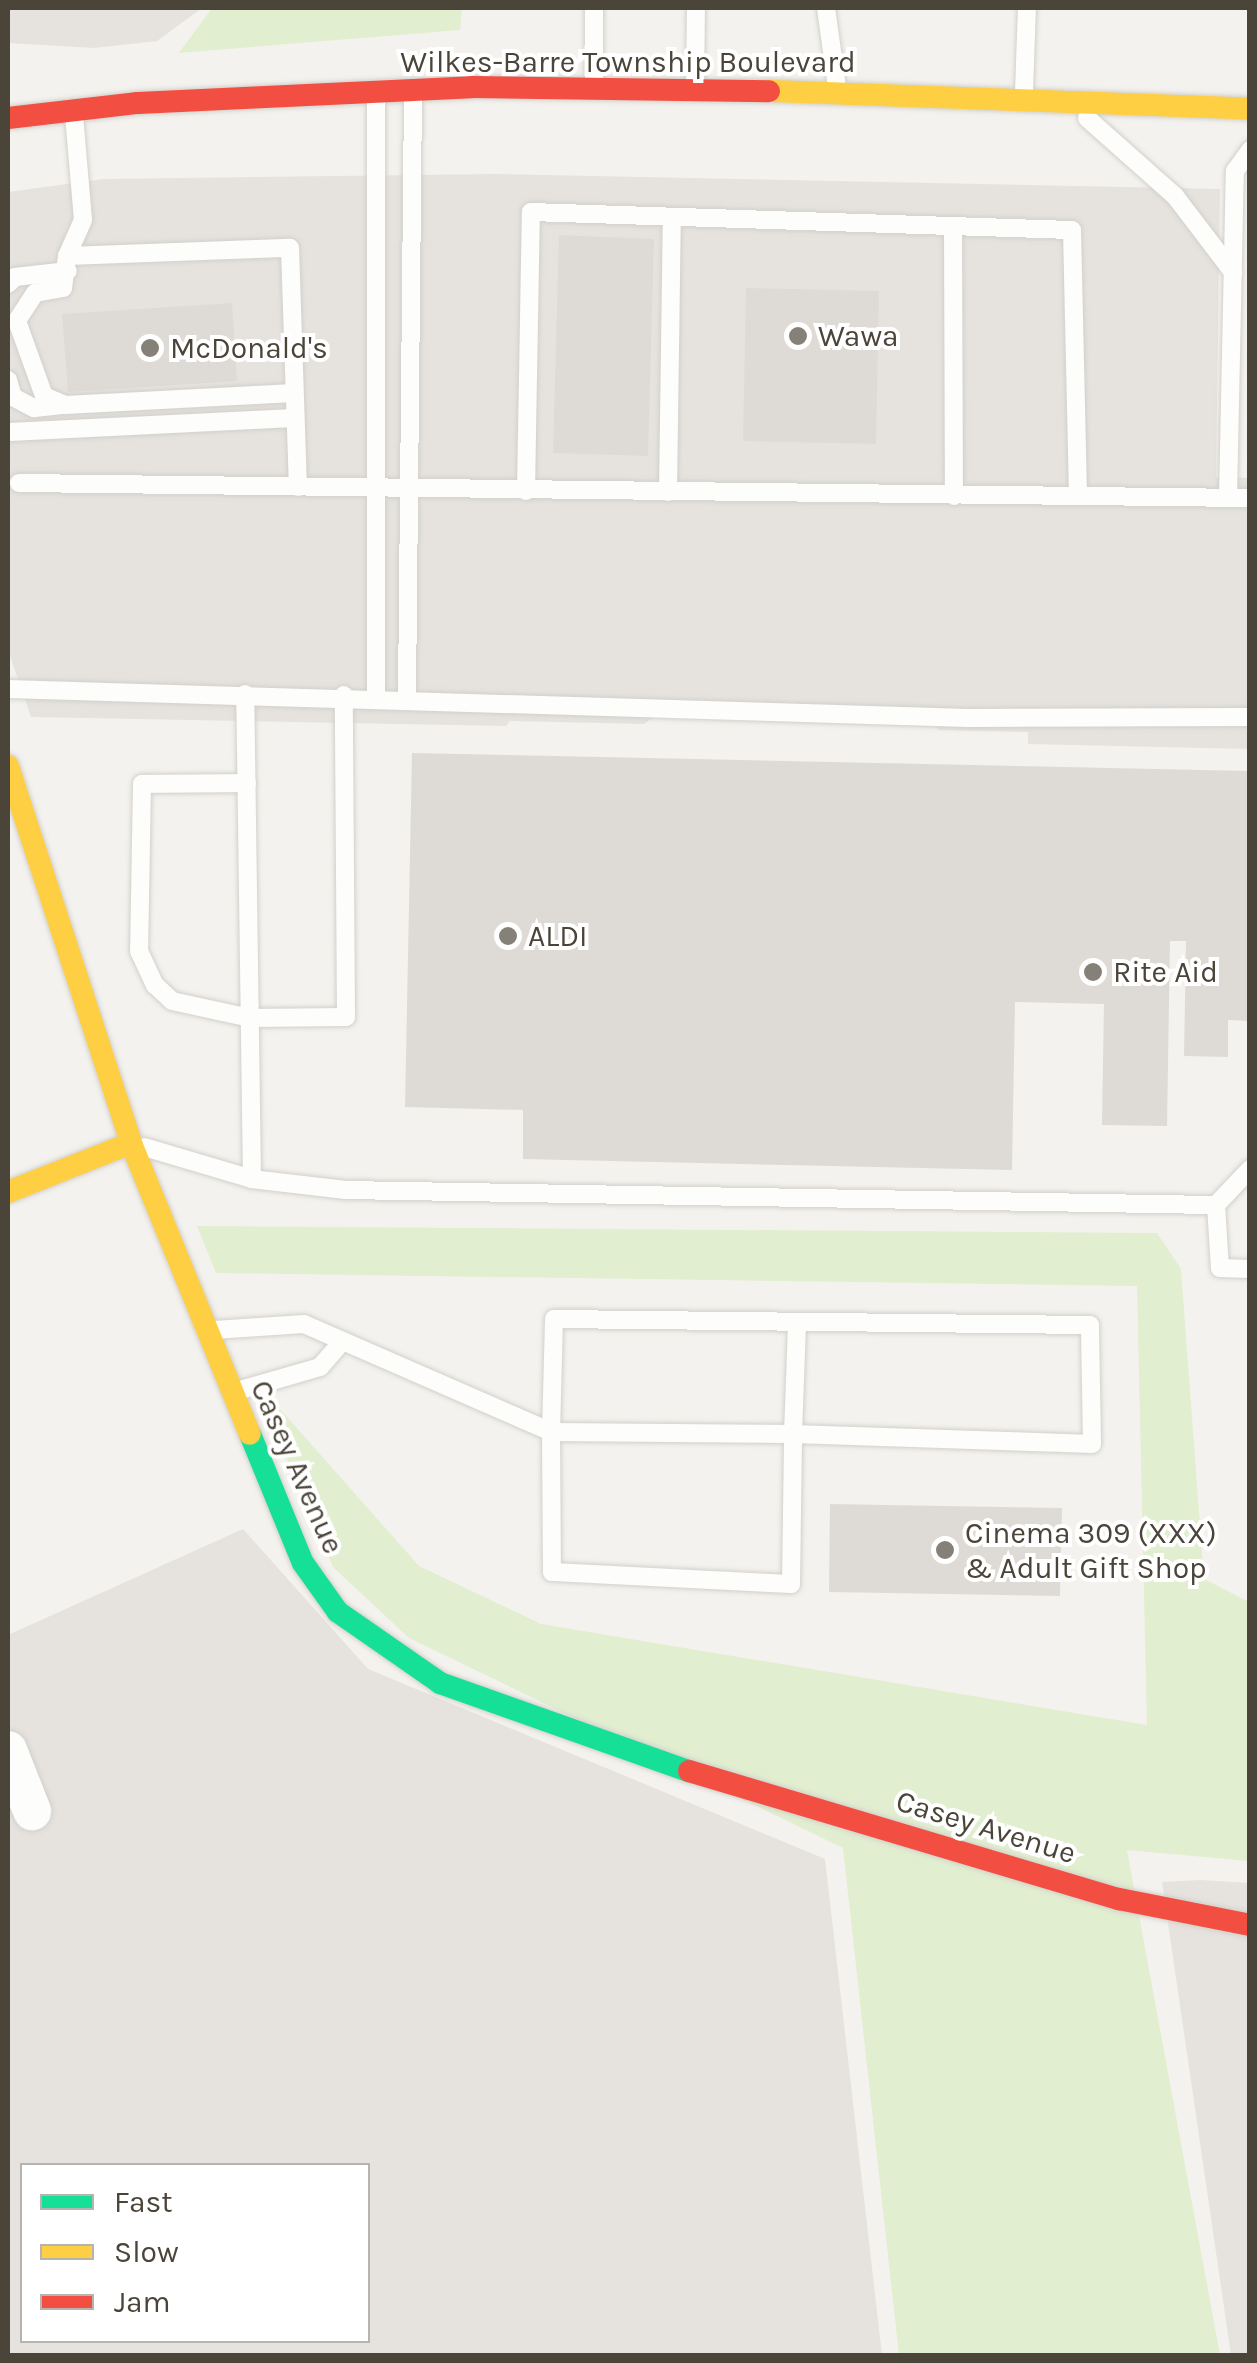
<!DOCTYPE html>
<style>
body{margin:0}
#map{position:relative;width:1257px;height:2363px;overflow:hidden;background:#f4f2ee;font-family:Karla,sans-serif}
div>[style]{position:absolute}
.industrial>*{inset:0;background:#e6e2de}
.green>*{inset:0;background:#e1eecf}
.parking>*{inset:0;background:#e6e3df}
.building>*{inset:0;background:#dedbd6}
.roads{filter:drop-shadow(0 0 2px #d2d0cb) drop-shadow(0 0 2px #d2d0cb)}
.lane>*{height:18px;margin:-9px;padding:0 9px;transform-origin:9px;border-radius:9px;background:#fdfdfc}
.street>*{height:38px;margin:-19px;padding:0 19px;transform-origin:19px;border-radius:19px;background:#fdfdfc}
.fast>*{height:22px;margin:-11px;padding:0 11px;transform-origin:11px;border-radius:11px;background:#16e098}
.slow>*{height:22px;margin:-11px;padding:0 11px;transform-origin:11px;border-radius:11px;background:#ffcf43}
.jam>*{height:22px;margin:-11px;padding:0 11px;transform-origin:11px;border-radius:11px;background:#f24e42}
.dots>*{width:28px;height:28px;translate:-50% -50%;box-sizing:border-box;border:5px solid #fff;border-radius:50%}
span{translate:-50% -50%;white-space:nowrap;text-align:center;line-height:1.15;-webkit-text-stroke:8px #fff;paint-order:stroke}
.street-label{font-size:30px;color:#4b4439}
.poi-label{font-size:30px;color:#4b4439}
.left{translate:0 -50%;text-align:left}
.frame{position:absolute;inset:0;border:10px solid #4b4439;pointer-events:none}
.legend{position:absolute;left:20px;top:2163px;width:350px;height:180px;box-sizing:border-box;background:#fff;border:2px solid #b7b4b0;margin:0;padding:12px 18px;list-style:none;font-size:30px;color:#4b4439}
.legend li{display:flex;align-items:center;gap:20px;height:50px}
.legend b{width:50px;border:2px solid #b7b4b0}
</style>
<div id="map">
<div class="industrial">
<div style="clip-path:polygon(evenodd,243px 1529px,368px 1669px,825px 1859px,882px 2355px,8px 2355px,8px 1635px,243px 1529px,22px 2166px,368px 2166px,368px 2340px,22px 2340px,22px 2166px)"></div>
<div style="clip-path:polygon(1200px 1880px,1249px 1883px,1249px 2355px,1231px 2355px,1162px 1882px)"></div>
</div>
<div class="green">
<div style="clip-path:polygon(212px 8px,462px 8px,460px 30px,179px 53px)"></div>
<div style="clip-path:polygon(197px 1226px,1157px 1233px,1181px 1269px,1204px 1579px,1249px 1602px,1249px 1861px,1127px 1850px,1220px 2355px,899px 2355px,843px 1848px,409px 1638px,333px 1567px,265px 1408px,280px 1409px,419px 1566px,541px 1624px,1147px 1725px,1137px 1286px,216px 1273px)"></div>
</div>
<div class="parking">
<div style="clip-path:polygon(8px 8px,202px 8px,157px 41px,94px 48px,8px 43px)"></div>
<div style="clip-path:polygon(496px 174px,1220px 189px,1216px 477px,1249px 478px,1249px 749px,1028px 744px,1028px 732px,939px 730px,920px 710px,668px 707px,644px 724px,510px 721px,506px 726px,31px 717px,8px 650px,8px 192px,104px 179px)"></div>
</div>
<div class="building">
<div style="clip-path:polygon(559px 235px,654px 239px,648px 456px,553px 453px)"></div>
<div style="clip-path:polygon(746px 288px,879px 291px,876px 444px,743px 441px)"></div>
<div style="clip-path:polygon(232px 303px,237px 381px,68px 392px,62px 314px)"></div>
<div style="clip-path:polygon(412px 753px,1250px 771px,1250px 1021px,1228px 1020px,1228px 1057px,1184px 1056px,1186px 941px,1170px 941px,1167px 1126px,1102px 1125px,1104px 1004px,1015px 1002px,1012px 1170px,523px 1159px,523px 1110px,405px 1107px)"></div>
<div style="clip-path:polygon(830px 1504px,1062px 1508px,1060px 1596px,829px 1592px)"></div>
</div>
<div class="roads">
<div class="lane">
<div style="left:826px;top:8px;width:80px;rotate:82.1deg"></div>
<div style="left:594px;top:82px;width:74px;rotate:-90deg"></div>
<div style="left:695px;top:87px;width:79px;rotate:-89.3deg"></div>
<div style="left:1024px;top:92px;width:84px;rotate:-88deg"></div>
<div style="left:376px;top:97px;width:599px;rotate:90deg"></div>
<div style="left:74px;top:115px;width:105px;rotate:85.1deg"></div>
<div style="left:83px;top:220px;width:39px;rotate:114deg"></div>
<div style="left:67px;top:256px;width:32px;rotate:97deg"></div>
<div style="left:63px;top:288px;width:28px;rotate:170deg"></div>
<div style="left:35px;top:293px;width:33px;rotate:123deg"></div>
<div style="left:17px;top:321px;width:80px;rotate:70.2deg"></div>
<div style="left:44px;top:396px;width:23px;rotate:23deg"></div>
<div style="left:65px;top:405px;width:229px;rotate:-3deg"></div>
<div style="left:1087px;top:118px;width:118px;rotate:41.6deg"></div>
<div style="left:1175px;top:196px;width:96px;rotate:52.7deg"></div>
<div style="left:953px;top:226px;width:270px;rotate:89.8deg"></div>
<div style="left:67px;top:256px;width:223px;rotate:-2.1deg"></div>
<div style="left:290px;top:248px;width:239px;rotate:88.1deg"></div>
<div style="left:8px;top:284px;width:10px;rotate:-45deg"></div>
<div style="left:15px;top:277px;width:53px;rotate:-6.5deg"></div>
<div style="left:8px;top:380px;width:18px;rotate:74deg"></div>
<div style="left:13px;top:397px;width:24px;rotate:28deg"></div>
<div style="left:34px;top:408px;width:28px;rotate:-6deg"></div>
<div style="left:8px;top:432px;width:287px;rotate:-2.8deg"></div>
<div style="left:19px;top:483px;width:1231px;rotate:0.7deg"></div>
<div style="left:526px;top:491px;width:279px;rotate:-89deg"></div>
<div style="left:531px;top:212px;width:541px;rotate:1.91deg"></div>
<div style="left:1072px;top:230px;width:265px;rotate:88.7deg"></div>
<div style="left:668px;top:492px;width:275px;rotate:-89.2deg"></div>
<div style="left:1228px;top:497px;width:326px;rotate:-88.8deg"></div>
<div style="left:1235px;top:171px;width:26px;rotate:-54deg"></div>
<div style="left:8px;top:689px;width:961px;rotate:1.73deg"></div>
<div style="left:969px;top:718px;width:281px;rotate:-0.2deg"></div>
<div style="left:407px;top:696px;width:601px;rotate:-89.43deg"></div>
<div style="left:247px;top:783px;width:105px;rotate:179.5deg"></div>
<div style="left:142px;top:784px;width:167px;rotate:91deg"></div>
<div style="left:139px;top:951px;width:38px;rotate:65deg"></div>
<div style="left:155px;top:985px;width:23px;rotate:43deg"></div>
<div style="left:172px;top:1001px;width:80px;rotate:12.3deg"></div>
<div style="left:250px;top:1018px;width:96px;rotate:-0.6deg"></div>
<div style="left:346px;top:1017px;width:322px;rotate:-90.4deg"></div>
<div style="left:144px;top:1147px;width:113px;rotate:16.5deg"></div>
<div style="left:252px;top:1179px;width:485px;rotate:-90.8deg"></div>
<div style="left:252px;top:1179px;width:94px;rotate:6.7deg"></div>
<div style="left:345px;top:1190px;width:871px;rotate:0.99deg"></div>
<div style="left:1216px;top:1205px;width:63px;rotate:86.4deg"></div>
<div style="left:1220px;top:1268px;width:30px;rotate:2deg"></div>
<div style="left:1216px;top:1205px;width:50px;rotate:-46.6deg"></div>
<div style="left:214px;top:1330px;width:90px;rotate:-3.8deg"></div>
<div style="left:304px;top:1324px;width:270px;rotate:23.6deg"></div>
<div style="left:551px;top:1432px;width:242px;rotate:0.5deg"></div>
<div style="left:793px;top:1434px;width:299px;rotate:1.9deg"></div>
<div style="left:1092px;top:1444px;width:119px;rotate:-91deg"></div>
<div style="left:1090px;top:1325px;width:536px;rotate:-179.36deg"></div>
<div style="left:554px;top:1319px;width:113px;rotate:91.5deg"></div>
<div style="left:551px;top:1432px;width:140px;rotate:89.6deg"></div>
<div style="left:552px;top:1572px;width:239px;rotate:2.9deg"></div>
<div style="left:791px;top:1584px;width:150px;rotate:-89.2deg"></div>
<div style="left:793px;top:1434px;width:110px;rotate:-87.9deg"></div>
<div style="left:237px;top:1391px;width:86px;rotate:-16.1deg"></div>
<div style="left:320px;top:1367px;width:33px;rotate:-49deg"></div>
</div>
<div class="street">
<div style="left:8px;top:1750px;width:66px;rotate:68.5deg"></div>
</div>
<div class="fast">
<div style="left:250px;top:1434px;width:139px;rotate:67.7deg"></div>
<div style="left:303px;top:1563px;width:60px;rotate:54.5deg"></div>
<div style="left:338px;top:1612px;width:124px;rotate:34.8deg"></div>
<div style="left:440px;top:1683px;width:264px;rotate:19.5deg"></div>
</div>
<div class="slow">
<div style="left:769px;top:91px;width:481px;rotate:2.1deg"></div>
<div style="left:8px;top:766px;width:397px;rotate:71.9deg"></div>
<div style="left:131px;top:1143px;width:314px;rotate:67.8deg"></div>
<div style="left:8px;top:1192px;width:132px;rotate:-21.7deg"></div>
</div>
<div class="jam">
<div style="left:8px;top:118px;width:131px;rotate:-6.6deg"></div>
<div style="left:138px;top:103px;width:334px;rotate:-2.7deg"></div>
<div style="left:472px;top:87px;width:297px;rotate:0.8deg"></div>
<div style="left:689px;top:1771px;width:449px;rotate:16.6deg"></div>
<div style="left:1119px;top:1899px;width:134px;rotate:11.2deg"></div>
</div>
</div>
<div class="dots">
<div style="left:798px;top:336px;background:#868178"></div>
<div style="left:150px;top:348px;background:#868178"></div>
<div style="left:508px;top:936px;background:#868178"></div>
<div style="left:1093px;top:972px;background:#868178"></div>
<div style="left:945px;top:1550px;background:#868178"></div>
</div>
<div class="street-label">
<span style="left:628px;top:62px">Wilkes-Barre Township Boulevard</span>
<span style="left:297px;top:1467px;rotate:66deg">Casey Avenue</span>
<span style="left:986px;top:1827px;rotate:17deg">Casey Avenue</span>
</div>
<div class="poi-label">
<span class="left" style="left:818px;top:336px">Wawa</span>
<span class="left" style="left:170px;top:348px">McDonald's</span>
<span class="left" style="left:528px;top:936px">ALDI</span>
<span class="left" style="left:1113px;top:972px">Rite Aid</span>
<span class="left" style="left:965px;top:1550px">Cinema 309 (XXX)<br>&amp; Adult Gift Shop</span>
</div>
<div class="frame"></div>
<ul class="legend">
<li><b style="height:12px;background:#16e098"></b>Fast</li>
<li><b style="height:12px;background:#ffcf43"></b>Slow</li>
<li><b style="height:12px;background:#f24e42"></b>Jam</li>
</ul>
</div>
